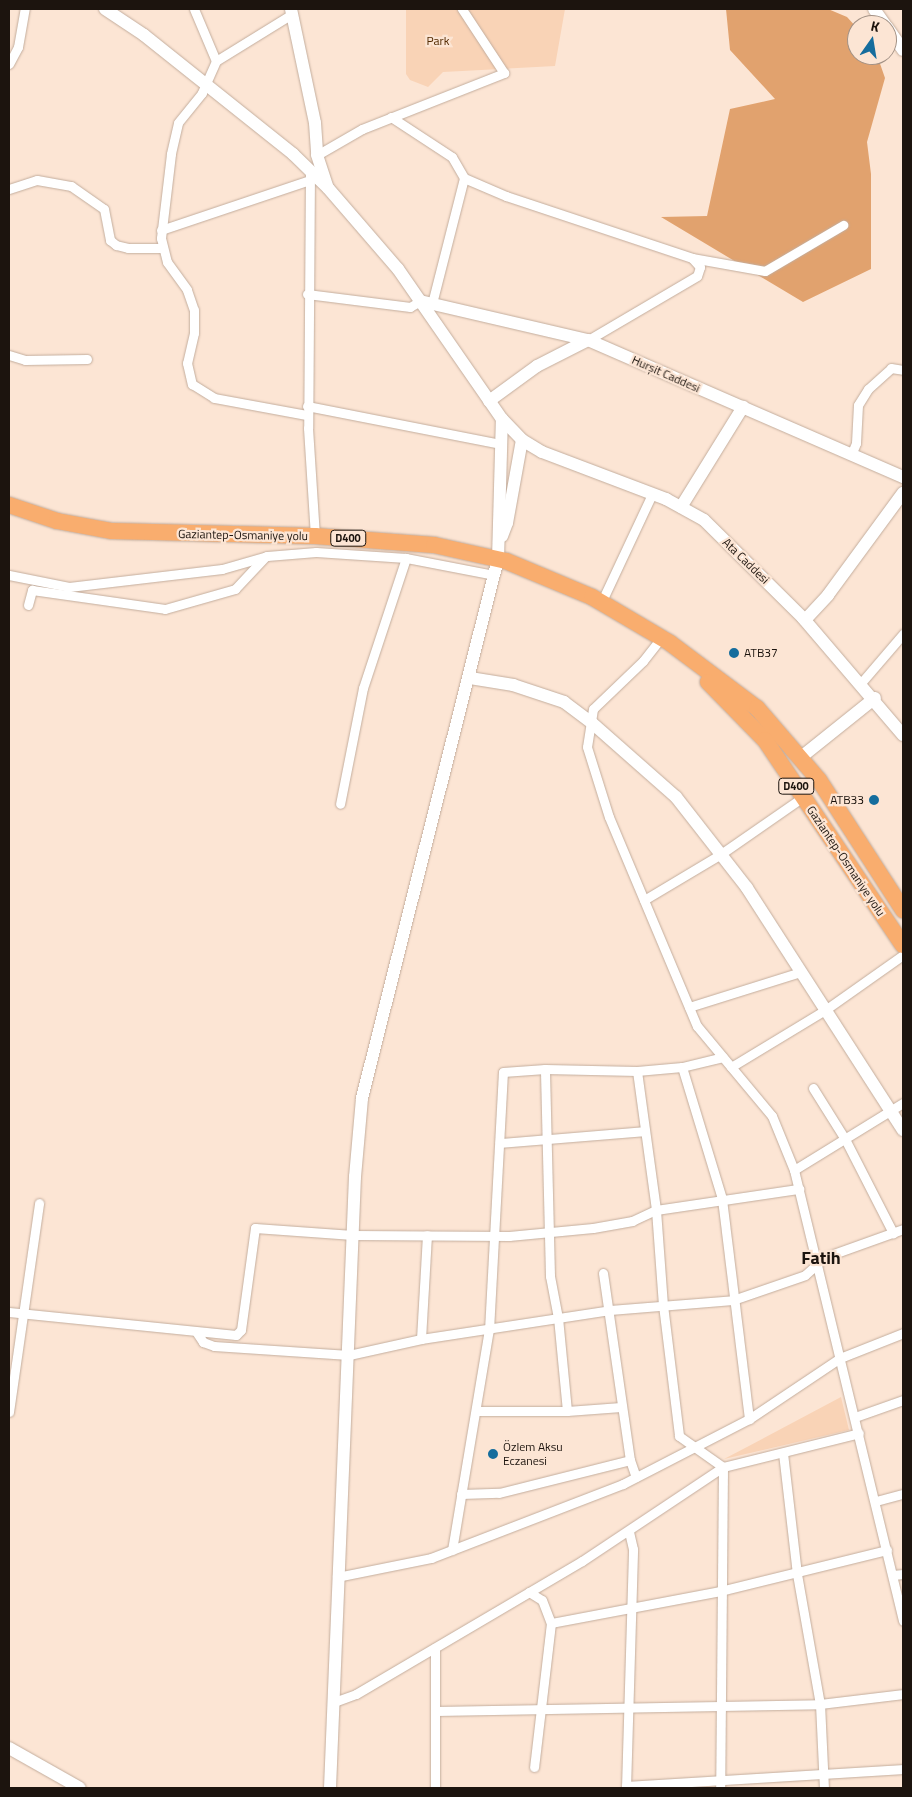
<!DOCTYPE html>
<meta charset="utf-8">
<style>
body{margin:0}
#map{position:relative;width:912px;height:1797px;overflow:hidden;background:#fce5d4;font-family:"Titillium Web",sans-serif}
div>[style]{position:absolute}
.green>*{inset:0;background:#f9d3b6}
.forest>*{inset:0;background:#e1a26e}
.roads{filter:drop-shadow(0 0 1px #c3ad9d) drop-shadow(0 0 1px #c3ad9d)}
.street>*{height:9px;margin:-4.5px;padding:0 4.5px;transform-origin:4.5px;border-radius:4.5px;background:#fff}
.secondary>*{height:12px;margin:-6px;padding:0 6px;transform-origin:6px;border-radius:6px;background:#fff}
.highway>*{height:16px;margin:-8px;padding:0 8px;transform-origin:8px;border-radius:8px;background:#f9ad6e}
.dots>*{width:14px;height:14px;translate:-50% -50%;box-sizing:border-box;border:2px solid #fce5d4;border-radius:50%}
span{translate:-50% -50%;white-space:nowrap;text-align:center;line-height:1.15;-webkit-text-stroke:4.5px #fce5d4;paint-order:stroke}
.shield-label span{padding:1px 4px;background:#fce5d4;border:1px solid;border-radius:4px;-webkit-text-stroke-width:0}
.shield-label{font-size:11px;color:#1c140e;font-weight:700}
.park-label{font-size:12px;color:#532a00}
.street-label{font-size:12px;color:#1c140e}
.poi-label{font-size:12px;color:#1c140e}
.left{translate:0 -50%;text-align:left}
.right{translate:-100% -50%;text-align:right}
.district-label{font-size:18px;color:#1c140e;font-weight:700}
.frame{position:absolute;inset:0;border:10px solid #1c140e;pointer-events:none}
.north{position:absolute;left:847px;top:15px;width:50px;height:50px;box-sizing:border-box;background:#fce5d4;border:1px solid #a29185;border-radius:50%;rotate:13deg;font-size:14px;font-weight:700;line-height:20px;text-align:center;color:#1c140e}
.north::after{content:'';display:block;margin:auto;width:18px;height:22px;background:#156d9d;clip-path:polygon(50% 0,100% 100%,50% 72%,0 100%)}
</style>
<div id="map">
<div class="green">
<div style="clip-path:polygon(406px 9px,565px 9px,555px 66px,443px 72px,428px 87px,410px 80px,406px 74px)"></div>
<div style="clip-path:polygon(841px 1397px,849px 1430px,724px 1459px,747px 1447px)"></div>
</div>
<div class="forest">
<div style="clip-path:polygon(726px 9px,828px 9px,847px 17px,857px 28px,857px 55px,877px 55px,885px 78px,867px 142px,871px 174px,871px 269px,803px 302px,661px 217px,707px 216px,730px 109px,775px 99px,730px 50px)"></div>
</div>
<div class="roads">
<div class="street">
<div style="left:194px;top:9px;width:56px;rotate:67.1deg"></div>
<div style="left:292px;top:14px;width:89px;rotate:148.3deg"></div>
<div style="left:216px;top:61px;width:35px;rotate:114deg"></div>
<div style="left:202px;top:93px;width:38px;rotate:129deg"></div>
<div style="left:178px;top:123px;width:32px;rotate:103deg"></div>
<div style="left:171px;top:154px;width:85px;rotate:96.8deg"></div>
<div style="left:161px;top:238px;width:25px;rotate:76deg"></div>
<div style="left:167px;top:262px;width:34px;rotate:54deg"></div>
<div style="left:187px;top:290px;width:21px;rotate:71deg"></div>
<div style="left:194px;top:310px;width:23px;rotate:90deg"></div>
<div style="left:194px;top:333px;width:31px;rotate:103deg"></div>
<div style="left:187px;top:363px;width:22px;rotate:77deg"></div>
<div style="left:192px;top:384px;width:26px;rotate:32deg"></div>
<div style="left:214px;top:398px;width:95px;rotate:10.4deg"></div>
<div style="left:9px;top:64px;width:19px;rotate:-62deg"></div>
<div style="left:18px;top:47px;width:39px;rotate:-80deg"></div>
<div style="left:391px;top:117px;width:73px;rotate:33.3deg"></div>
<div style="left:452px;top:157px;width:24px;rotate:60deg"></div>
<div style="left:464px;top:178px;width:130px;rotate:104.3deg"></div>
<div style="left:317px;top:155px;width:52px;rotate:-30deg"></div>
<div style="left:362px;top:129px;width:153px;rotate:-21.5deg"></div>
<div style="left:504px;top:73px;width:77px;rotate:-123.3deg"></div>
<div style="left:310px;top:171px;width:257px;rotate:90.4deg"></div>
<div style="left:308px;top:428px;width:108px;rotate:86.3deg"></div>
<div style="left:464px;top:178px;width:46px;rotate:23.2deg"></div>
<div style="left:506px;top:196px;width:196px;rotate:18.4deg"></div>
<div style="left:692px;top:258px;width:12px;rotate:48deg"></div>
<div style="left:700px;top:267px;width:9px;rotate:108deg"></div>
<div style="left:697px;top:276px;width:126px;rotate:149.6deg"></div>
<div style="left:9px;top:189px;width:29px;rotate:-18deg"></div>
<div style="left:37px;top:180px;width:35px;rotate:10deg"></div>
<div style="left:71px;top:186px;width:40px;rotate:34.9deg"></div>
<div style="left:104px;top:209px;width:32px;rotate:79deg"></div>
<div style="left:110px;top:240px;width:8px;rotate:40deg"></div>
<div style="left:116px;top:245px;width:12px;rotate:14deg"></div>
<div style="left:128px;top:248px;width:34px"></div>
<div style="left:161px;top:230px;width:157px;rotate:-18.6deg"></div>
<div style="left:692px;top:258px;width:74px;rotate:10.1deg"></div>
<div style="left:765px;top:271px;width:91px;rotate:-30.5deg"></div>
<div style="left:307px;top:294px;width:104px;rotate:7.2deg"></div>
<div style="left:410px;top:307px;width:12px;rotate:-31deg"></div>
<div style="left:9px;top:355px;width:17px;rotate:17deg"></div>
<div style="left:25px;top:360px;width:62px;rotate:-0.9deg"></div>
<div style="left:307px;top:406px;width:198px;rotate:11.1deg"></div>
<div style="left:851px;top:455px;width:13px;rotate:-67deg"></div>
<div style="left:856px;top:443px;width:38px;rotate:-87deg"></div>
<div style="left:858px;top:405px;width:19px;rotate:-58deg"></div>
<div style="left:868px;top:389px;width:31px;rotate:-42deg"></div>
<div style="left:891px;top:368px;width:12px;rotate:9deg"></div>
<div style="left:406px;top:558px;width:90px;rotate:10.9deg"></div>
<div style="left:9px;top:575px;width:61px;rotate:11.3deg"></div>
<div style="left:69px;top:587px;width:154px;rotate:-6.7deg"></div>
<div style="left:222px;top:569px;width:47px;rotate:-16.1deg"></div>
<div style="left:267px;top:556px;width:49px;rotate:-4.7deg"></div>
<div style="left:316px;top:552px;width:90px;rotate:3.8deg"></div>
<div style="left:406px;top:558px;width:137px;rotate:108.3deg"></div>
<div style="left:363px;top:688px;width:118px;rotate:101.2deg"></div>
<div style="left:601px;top:603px;width:120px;rotate:-64.9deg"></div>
<div style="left:28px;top:605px;width:16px;rotate:-75deg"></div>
<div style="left:32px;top:590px;width:134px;rotate:8.1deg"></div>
<div style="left:165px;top:609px;width:73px;rotate:-15.9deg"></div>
<div style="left:235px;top:589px;width:45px;rotate:-46.8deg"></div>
<div style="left:661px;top:638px;width:29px;rotate:128deg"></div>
<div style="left:643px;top:661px;width:69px;rotate:136.2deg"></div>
<div style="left:593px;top:709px;width:38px;rotate:99deg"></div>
<div style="left:587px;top:747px;width:73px;rotate:72.6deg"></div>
<div style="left:609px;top:817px;width:227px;rotate:67.2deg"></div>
<div style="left:697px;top:1026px;width:117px;rotate:50.2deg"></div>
<div style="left:772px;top:1116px;width:58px;rotate:67.8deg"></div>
<div style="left:794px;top:1170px;width:464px;rotate:76.4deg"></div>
<div style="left:861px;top:683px;width:65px;rotate:-49.4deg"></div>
<div style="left:644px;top:900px;width:90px;rotate:-30.9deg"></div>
<div style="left:721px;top:854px;width:100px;rotate:-34.8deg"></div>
<div style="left:689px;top:1007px;width:117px;rotate:-17.4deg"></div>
<div style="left:682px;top:1067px;width:138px;rotate:73.1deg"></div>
<div style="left:722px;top:1199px;width:222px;rotate:83deg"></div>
<div style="left:731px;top:1067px;width:110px;rotate:-31.2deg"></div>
<div style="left:825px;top:1010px;width:95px;rotate:-35.2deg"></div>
<div style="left:637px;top:1071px;width:45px;rotate:-5.1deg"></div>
<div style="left:682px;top:1067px;width:42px;rotate:-13.7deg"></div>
<div style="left:813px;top:1088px;width:60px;rotate:57.9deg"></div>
<div style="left:845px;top:1139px;width:106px;rotate:62.9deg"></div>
<div style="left:500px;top:1143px;width:145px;rotate:-4.7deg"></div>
<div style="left:794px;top:1170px;width:128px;rotate:-31.6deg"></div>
<div style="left:603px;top:1273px;width:189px;rotate:81.8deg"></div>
<div style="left:630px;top:1460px;width:18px;rotate:71deg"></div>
<div style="left:9px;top:1312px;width:228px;rotate:5.8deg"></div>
<div style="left:236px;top:1335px;width:7px;rotate:-45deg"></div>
<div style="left:241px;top:1330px;width:103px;rotate:-82.2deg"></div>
<div style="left:255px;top:1228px;width:98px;rotate:4.1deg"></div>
<div style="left:353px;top:1235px;width:156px;rotate:0.4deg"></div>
<div style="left:509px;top:1236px;width:84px;rotate:-5.4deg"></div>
<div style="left:593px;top:1228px;width:40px;rotate:-10deg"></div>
<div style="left:632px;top:1221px;width:26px;rotate:-25deg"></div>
<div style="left:656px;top:1210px;width:145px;rotate:-8.4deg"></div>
<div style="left:197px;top:1333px;width:11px;rotate:56deg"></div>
<div style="left:203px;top:1342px;width:12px;rotate:20deg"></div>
<div style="left:214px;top:1346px;width:135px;rotate:3.8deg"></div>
<div style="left:349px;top:1355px;width:74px;rotate:-12.5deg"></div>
<div style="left:421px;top:1339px;width:191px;rotate:-8.7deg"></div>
<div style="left:610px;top:1310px;width:123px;rotate:-4.6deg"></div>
<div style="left:733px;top:1300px;width:76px;rotate:-19.1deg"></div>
<div style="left:805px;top:1275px;width:27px;rotate:-42deg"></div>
<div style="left:825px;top:1257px;width:83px;rotate:-19.7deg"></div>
<div style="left:421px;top:1339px;width:104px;rotate:-86.7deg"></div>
<div style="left:476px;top:1411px;width:91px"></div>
<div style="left:567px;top:1411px;width:93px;rotate:-95.5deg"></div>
<div style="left:558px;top:1318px;width:43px;rotate:-100.8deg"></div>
<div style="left:550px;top:1276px;width:207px;rotate:-91.4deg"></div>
<div style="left:567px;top:1411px;width:54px;rotate:-4.2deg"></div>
<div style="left:9px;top:1412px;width:211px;rotate:-81.8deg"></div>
<div style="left:855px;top:1417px;width:51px;rotate:-19.5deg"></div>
<div style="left:783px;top:1453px;width:122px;rotate:83.4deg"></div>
<div style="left:797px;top:1574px;width:132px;rotate:80deg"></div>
<div style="left:820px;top:1704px;width:84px;rotate:87.3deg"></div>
<div style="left:461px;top:1494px;width:38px;rotate:-2deg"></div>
<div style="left:499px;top:1493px;width:135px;rotate:-14.1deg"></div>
<div style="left:876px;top:1501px;width:28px;rotate:-15deg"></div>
<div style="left:452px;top:1550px;width:223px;rotate:-80.5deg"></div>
<div style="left:489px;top:1330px;width:258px;rotate:-86.9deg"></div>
<div style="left:503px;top:1072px;width:42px;rotate:-4.1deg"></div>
<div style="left:545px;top:1069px;width:92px;rotate:1.2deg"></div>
<div style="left:637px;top:1071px;width:140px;rotate:82.2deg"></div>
<div style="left:656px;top:1210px;width:95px;rotate:85.8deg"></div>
<div style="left:663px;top:1305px;width:132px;rotate:83deg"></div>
<div style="left:679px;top:1436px;width:54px;rotate:35.2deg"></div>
<div style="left:723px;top:1467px;width:321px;rotate:90.5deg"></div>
<div style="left:893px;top:1575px;width:10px;rotate:-6deg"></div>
<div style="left:337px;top:1577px;width:96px;rotate:-11.4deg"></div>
<div style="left:431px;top:1558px;width:206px;rotate:-21.1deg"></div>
<div style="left:623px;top:1484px;width:142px;rotate:-27.3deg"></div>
<div style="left:749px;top:1419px;width:110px;rotate:-33.8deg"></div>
<div style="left:840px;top:1358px;width:68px;rotate:-21.6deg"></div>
<div style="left:529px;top:1592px;width:15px;rotate:32deg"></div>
<div style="left:542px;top:1600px;width:25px;rotate:69deg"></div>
<div style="left:551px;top:1623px;width:145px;rotate:96.7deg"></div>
<div style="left:551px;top:1623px;width:172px;rotate:-10.7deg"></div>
<div style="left:720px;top:1591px;width:172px;rotate:-13.8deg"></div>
<div style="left:334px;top:1702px;width:23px;rotate:-20deg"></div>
<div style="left:356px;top:1694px;width:262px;rotate:-30.5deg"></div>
<div style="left:582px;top:1561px;width:169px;rotate:-33.7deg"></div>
<div style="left:723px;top:1467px;width:140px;rotate:-14deg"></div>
<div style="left:436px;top:1711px;width:384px;rotate:-1deg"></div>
<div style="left:820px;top:1704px;width:84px;rotate:-6.9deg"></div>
<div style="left:626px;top:1786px;width:278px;rotate:-3.5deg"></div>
<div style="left:435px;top:1788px;width:140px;rotate:-90deg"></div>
<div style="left:626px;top:1788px;width:239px;rotate:-88.3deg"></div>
<div style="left:633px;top:1549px;width:17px;rotate:-103deg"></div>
</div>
<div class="secondary">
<div style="left:105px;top:9px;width:47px;rotate:33.7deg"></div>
<div style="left:144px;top:35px;width:191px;rotate:38.6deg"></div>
<div style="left:293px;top:154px;width:49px;rotate:44.2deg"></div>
<div style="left:328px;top:188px;width:107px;rotate:49.2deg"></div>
<div style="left:398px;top:269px;width:183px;rotate:55.3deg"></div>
<div style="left:502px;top:419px;width:29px;rotate:46deg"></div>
<div style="left:522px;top:440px;width:23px;rotate:31deg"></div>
<div style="left:542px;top:452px;width:133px;rotate:20.8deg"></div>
<div style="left:666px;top:499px;width:43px;rotate:28.9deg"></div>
<div style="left:704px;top:520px;width:139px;rotate:44.7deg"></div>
<div style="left:803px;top:618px;width:154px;rotate:49.5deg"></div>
<div style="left:291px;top:9px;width:116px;rotate:78.1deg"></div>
<div style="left:315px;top:123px;width:32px;rotate:86deg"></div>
<div style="left:317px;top:155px;width:32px;rotate:72deg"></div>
<div style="left:874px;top:9px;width:19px;rotate:55deg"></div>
<div style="left:887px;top:27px;width:28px;rotate:55deg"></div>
<div style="left:420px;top:301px;width:172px;rotate:13.1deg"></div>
<div style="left:588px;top:340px;width:344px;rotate:23.5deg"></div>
<div style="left:489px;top:401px;width:59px;rotate:-36.1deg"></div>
<div style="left:537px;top:366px;width:57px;rotate:-27deg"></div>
<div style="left:681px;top:507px;width:118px;rotate:-58.2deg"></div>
<div style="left:502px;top:536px;width:14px;rotate:-69deg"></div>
<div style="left:507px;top:523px;width:84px;rotate:-79.8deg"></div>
<div style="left:805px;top:620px;width:34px;rotate:-47deg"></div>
<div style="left:828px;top:595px;width:127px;rotate:-53.7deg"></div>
<div style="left:470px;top:678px;width:44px;rotate:9.2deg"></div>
<div style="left:513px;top:685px;width:54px;rotate:18.4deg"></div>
<div style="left:564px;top:702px;width:35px;rotate:37deg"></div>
<div style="left:592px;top:723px;width:112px;rotate:41.4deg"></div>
<div style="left:676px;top:797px;width:115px;rotate:52deg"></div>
<div style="left:747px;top:888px;width:288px;rotate:57.2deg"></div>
<div style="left:800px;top:758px;width:96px;rotate:-38.7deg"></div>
<div style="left:9px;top:1748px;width:81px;rotate:29.4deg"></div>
<div style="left:330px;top:1788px;width:612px;rotate:-87.66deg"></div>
<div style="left:355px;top:1177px;width:79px;rotate:-84.9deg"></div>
<div style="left:362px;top:1098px;width:556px;rotate:-75.84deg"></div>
<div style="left:498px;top:559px;width:140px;rotate:-88.4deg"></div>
</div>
<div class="highway">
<div style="left:9px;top:505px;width:51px;rotate:18.4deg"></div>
<div style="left:57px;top:521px;width:56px;rotate:10.3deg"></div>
<div style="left:112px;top:531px;width:203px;rotate:1.4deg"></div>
<div style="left:315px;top:536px;width:119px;rotate:4.3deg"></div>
<div style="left:434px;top:545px;width:74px;rotate:12.5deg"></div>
<div style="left:506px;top:561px;width:93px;rotate:22.7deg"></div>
<div style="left:592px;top:597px;width:91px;rotate:30.5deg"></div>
<div style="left:670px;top:643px;width:109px;rotate:36.8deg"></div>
<div style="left:757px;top:708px;width:95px;rotate:49.3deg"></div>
<div style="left:819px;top:780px;width:155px;rotate:57.1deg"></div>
<div style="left:708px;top:682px;width:81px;rotate:45.5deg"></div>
<div style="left:765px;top:740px;width:247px;rotate:56.1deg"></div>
</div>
</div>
<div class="dots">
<div style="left:734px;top:653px;background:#156d9d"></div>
<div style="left:874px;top:800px;background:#156d9d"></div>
<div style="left:493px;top:1454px;background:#156d9d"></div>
</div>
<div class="shield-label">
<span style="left:348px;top:538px">D400</span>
<span style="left:796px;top:786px">D400</span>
</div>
<div class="park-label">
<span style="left:438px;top:41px">Park</span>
</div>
<div class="street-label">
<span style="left:666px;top:374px;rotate:24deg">Hurşit Caddesi</span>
<span style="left:243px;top:535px;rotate:1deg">Gaziantep-Osmaniye yolu</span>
<span style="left:746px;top:561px;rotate:44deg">Ata Caddesi</span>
<span style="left:846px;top:861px;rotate:56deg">Gaziantep-Osmaniye yolu</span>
</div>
<div class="poi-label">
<span class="left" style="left:744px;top:653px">ATB37</span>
<span class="right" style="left:864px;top:800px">ATB33</span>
<span class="left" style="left:503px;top:1454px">Özlem Aksu<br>Eczanesi</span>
</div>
<div class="district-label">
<span style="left:821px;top:1258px">Fatih</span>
</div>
<div class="frame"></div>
<div class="north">K</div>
</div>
